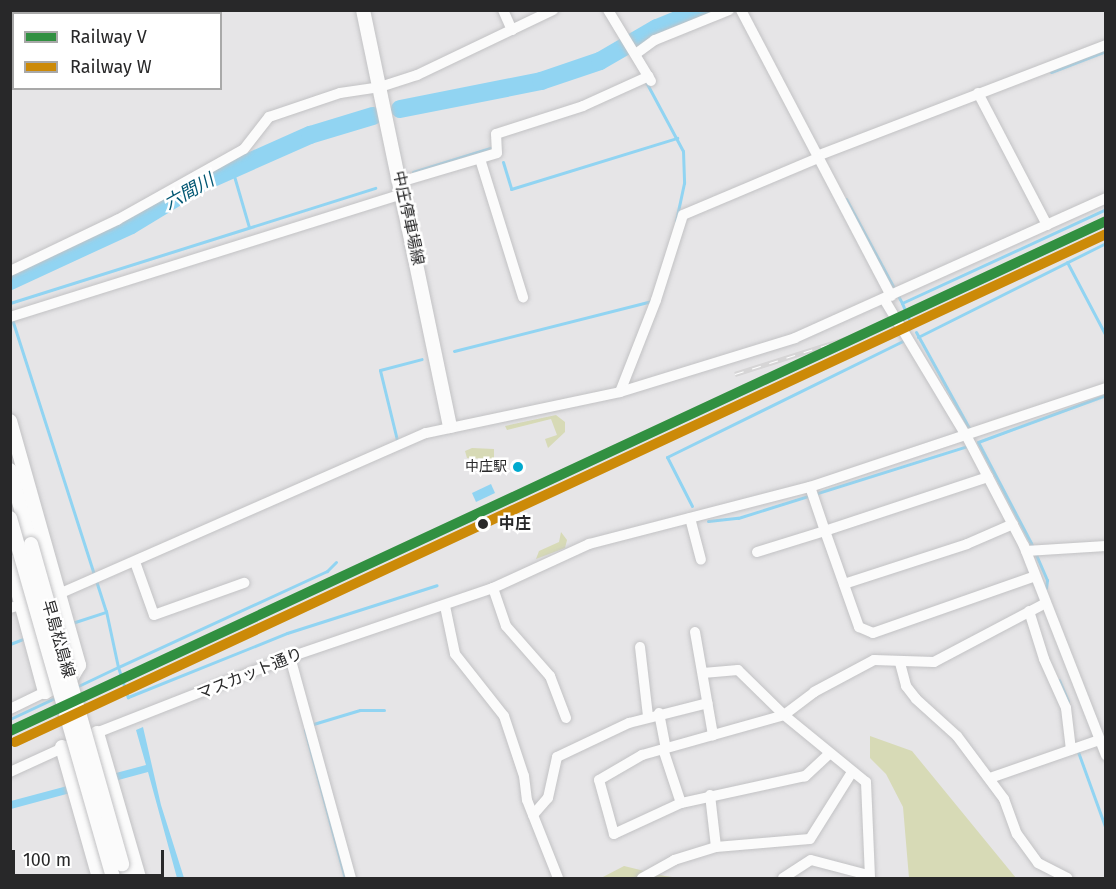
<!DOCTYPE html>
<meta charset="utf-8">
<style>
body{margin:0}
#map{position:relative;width:1116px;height:889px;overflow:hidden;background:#e6e5e7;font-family:"Fira Sans","Noto Sans JP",sans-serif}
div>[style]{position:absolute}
.green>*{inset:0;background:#d7dab6}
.water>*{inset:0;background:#91d4f2}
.stream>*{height:3px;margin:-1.5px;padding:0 1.5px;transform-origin:1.5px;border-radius:1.5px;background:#91d4f2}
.river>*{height:18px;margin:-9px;padding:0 9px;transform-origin:9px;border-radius:9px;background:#91d4f2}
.roads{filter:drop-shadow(0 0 2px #c2c2c4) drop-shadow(0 0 2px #c2c2c4)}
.minor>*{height:10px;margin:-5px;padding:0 5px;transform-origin:5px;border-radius:5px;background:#fbfbfb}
.major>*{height:14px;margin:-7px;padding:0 7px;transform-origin:7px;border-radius:7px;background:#fbfbfb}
.rail>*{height:5px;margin-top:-2.5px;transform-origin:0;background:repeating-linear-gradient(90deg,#fff 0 9px,#d6d5d6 0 18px);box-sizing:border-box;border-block:2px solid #d6d5d6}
.bridges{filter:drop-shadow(0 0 2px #c2c2c4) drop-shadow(0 0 2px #c2c2c4)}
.major-bridge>*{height:14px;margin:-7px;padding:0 7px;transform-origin:7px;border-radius:7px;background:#fbfbfb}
.rail-1>*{height:10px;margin:-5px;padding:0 5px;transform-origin:5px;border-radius:5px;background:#319041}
.rail-2>*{height:10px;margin:-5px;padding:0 5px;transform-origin:5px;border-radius:5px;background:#cc8a08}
.dots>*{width:16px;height:16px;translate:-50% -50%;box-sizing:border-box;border:3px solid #fff;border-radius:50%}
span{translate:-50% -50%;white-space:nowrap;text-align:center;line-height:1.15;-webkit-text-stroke:5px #fff;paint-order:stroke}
.bus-label{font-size:14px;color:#282829}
.right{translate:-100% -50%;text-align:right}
.street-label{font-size:16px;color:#282829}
.stop-label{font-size:16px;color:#282829;font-weight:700}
.left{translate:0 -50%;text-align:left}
.water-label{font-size:18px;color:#025773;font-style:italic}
.frame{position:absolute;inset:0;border:12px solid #282829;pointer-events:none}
.legend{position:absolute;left:12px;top:12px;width:210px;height:78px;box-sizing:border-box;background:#fff;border:2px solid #a9a9a9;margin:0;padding:8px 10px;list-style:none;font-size:18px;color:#282829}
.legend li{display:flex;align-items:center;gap:12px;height:30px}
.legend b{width:30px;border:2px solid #a9a9a9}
.scale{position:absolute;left:12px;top:850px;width:152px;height:27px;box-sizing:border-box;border:3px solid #282829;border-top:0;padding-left:8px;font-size:18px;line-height:21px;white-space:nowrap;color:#282829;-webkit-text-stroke:4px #fff;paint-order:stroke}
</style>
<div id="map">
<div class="green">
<div style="clip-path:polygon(556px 415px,565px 422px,565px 432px,548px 448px,545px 439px,557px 435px,551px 419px,507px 430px,505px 426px)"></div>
<div style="clip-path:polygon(472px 448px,494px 449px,494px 459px,467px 458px,465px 451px)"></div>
<div style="clip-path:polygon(561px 532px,567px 540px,565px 548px,536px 559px,539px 551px,559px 542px)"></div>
<div style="clip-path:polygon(870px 736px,912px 751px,1016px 878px,909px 878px,903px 807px,886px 774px,870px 758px)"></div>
<div style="clip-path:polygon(624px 866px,665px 876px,680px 878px,601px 878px)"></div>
</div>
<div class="water">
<div style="clip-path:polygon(491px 484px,495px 493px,476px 502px,472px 493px)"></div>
<div style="clip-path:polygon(143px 727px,161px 805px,184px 878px,177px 878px,148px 772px,11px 809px,11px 801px,146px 765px,136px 730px)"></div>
</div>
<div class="stream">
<div style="left:1051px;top:72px;width:59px;rotate:-20.9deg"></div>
<div style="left:646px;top:82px;width:78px;rotate:61.8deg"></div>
<div style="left:683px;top:151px;width:32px;rotate:88deg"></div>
<div style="left:684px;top:183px;width:39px;rotate:102deg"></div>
<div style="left:503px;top:162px;width:28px;rotate:73deg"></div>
<div style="left:511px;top:189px;width:174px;rotate:-17.1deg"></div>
<div style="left:232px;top:169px;width:60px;rotate:73.7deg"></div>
<div style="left:413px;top:172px;width:81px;rotate:-17.3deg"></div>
<div style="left:846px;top:199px;width:118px;rotate:61.7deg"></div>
<div style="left:1067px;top:262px;width:84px;rotate:62.2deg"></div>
<div style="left:10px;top:303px;width:383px;rotate:-17.5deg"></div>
<div style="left:12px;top:319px;width:307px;rotate:72.2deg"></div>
<div style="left:106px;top:611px;width:57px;rotate:77.9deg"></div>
<div style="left:118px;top:667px;width:47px;rotate:154.5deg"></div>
<div style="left:910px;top:322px;width:21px;rotate:-113deg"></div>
<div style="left:902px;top:303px;width:225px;rotate:-24.7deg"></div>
<div style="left:916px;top:332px;width:112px;rotate:61.1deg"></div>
<div style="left:918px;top:337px;width:210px;rotate:-26.6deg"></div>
<div style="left:454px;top:351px;width:203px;rotate:-14.2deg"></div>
<div style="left:397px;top:440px;width:72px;rotate:-103.7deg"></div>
<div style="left:380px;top:370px;width:43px;rotate:-14.7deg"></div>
<div style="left:692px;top:506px;width:55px;rotate:-117deg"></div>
<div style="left:667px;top:457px;width:265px;rotate:-26.2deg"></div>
<div style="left:708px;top:521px;width:30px;rotate:-6deg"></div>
<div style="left:738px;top:518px;width:241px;rotate:-17.4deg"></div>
<div style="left:336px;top:562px;width:13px;rotate:135deg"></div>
<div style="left:327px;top:571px;width:230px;rotate:155.3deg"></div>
<div style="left:118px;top:667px;width:32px;rotate:72deg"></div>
<div style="left:128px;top:697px;width:171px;rotate:-21.9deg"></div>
<div style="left:287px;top:633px;width:157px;rotate:-17.7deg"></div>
<div style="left:1046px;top:588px;width:8px;rotate:-83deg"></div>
<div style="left:1047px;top:580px;width:40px;rotate:-113.4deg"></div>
<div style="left:1031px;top:543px;width:114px;rotate:-117.7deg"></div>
<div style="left:978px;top:442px;width:136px;rotate:-20.2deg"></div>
<div style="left:72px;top:623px;width:35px;rotate:-18deg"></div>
<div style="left:10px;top:644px;width:17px;rotate:-21deg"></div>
<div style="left:1059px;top:680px;width:23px;rotate:67deg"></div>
<div style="left:10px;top:719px;width:52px;rotate:-25.1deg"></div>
<div style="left:310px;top:725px;width:52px;rotate:-16.7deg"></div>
<div style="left:360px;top:710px;width:24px"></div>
<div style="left:305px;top:730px;width:153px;rotate:74.9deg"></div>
<div style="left:1077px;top:749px;width:85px;rotate:70.1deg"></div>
</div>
<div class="river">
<div style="left:400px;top:109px;width:144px;rotate:-11.2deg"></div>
<div style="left:541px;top:81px;width:62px;rotate:-18.7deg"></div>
<div style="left:600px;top:61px;width:66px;rotate:-30.1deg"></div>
<div style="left:657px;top:28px;width:48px;rotate:-22.2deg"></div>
<div style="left:10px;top:281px;width:133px;rotate:-24.8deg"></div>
<div style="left:131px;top:225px;width:77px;rotate:-31.2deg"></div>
<div style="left:197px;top:185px;width:124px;rotate:-23.9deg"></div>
<div style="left:310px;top:135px;width:66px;rotate:-16.8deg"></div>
</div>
<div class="roads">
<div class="minor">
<div style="left:503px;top:10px;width:22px;rotate:66deg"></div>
<div style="left:608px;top:10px;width:83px;rotate:58.8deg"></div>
<div style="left:741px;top:10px;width:323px;rotate:62.3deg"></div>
<div style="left:637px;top:53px;width:22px;rotate:-36deg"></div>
<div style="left:655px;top:40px;width:80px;rotate:-22.1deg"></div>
<div style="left:978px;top:93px;width:149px;rotate:62.4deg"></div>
<div style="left:817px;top:156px;width:310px;rotate:-21deg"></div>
<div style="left:480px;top:159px;width:145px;rotate:72.7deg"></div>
<div style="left:400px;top:182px;width:101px;rotate:-16.6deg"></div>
<div style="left:497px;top:153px;width:19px;rotate:-93deg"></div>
<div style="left:496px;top:134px;width:91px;rotate:-17.8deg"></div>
<div style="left:583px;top:106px;width:72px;rotate:-24.4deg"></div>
<div style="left:10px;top:271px;width:119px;rotate:-25.5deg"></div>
<div style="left:117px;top:220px;width:145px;rotate:-29.2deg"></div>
<div style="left:244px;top:149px;width:41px;rotate:-52deg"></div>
<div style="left:269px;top:117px;width:75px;rotate:-18.7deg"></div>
<div style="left:340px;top:93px;width:40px;rotate:-8.5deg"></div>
<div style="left:380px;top:87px;width:39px;rotate:-18deg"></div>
<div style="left:417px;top:75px;width:151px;rotate:-25.5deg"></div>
<div style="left:884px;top:299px;width:161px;rotate:59deg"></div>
<div style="left:967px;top:437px;width:123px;rotate:62.4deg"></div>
<div style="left:1024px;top:546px;width:225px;rotate:68.6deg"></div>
<div style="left:10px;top:317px;width:412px;rotate:-17.4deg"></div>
<div style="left:620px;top:392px;width:99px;rotate:-68.6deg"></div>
<div style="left:656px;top:300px;width:89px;rotate:-72.4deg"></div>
<div style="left:683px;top:215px;width:147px;rotate:-22.9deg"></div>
<div style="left:988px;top:477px;width:172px;rotate:161.7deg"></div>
<div style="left:825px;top:531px;width:102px;rotate:70.5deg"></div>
<div style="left:859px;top:627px;width:15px;rotate:23deg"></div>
<div style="left:873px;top:633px;width:170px;rotate:-19.3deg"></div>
<div style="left:690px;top:518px;width:43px;rotate:75.3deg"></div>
<div style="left:1026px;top:551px;width:80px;rotate:-3.6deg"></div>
<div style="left:757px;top:552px;width:71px;rotate:-17.2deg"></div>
<div style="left:825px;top:531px;width:46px;rotate:-108.8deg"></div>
<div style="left:135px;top:562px;width:56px;rotate:70.3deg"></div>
<div style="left:154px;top:615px;width:96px;rotate:-19.6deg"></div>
<div style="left:844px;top:584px;width:129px;rotate:-18deg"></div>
<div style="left:967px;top:544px;width:50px;rotate:-23.5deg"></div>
<div style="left:493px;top:588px;width:40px;rotate:71.1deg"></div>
<div style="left:506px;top:626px;width:67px;rotate:48.7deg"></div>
<div style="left:550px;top:676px;width:45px;rotate:69.1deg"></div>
<div style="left:52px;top:597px;width:408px;rotate:-23.7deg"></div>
<div style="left:426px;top:433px;width:198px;rotate:-11.9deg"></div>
<div style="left:620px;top:392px;width:183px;rotate:-17.1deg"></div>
<div style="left:795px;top:338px;width:341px;rotate:-24.2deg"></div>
<div style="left:445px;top:606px;width:49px;rotate:78.2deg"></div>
<div style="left:455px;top:654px;width:79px;rotate:51.7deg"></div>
<div style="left:504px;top:716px;width:63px;rotate:71.6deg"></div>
<div style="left:524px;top:776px;width:24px;rotate:83deg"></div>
<div style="left:527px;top:800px;width:84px;rotate:68.3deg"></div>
<div style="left:10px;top:608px;width:19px;rotate:-16deg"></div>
<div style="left:1029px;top:611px;width:50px;rotate:72.6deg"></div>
<div style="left:1044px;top:659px;width:54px;rotate:65.8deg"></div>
<div style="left:1066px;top:708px;width:42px;rotate:83.2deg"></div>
<div style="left:695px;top:632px;width:105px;rotate:80.1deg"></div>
<div style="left:640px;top:647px;width:69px;rotate:83.4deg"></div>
<div style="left:290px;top:657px;width:229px;rotate:74.6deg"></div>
<div style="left:900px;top:663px;width:24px;rotate:75deg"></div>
<div style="left:906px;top:686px;width:16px;rotate:52deg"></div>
<div style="left:916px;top:699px;width:55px;rotate:42.1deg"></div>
<div style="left:957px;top:736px;width:79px;rotate:53.3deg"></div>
<div style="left:1004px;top:799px;width:37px;rotate:70deg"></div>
<div style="left:1017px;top:834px;width:36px;rotate:54deg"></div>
<div style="left:1038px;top:863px;width:33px;rotate:27deg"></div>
<div style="left:703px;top:673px;width:35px;rotate:-5deg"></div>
<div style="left:738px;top:670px;width:64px;rotate:44.4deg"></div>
<div style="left:784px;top:715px;width:106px;rotate:39.3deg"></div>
<div style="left:866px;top:782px;width:96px;rotate:87.6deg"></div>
<div style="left:10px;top:709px;width:39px;rotate:-26deg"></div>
<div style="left:659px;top:713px;width:36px;rotate:79deg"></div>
<div style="left:91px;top:735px;width:214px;rotate:-21.4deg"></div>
<div style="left:290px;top:657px;width:214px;rotate:-18.8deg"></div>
<div style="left:493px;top:588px;width:106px;rotate:-24.6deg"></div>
<div style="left:589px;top:544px;width:228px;rotate:-14.5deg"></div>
<div style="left:810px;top:487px;width:312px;rotate:-18.5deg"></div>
<div style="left:663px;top:749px;width:57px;rotate:71.6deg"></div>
<div style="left:829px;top:754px;width:33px;rotate:137deg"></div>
<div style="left:805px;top:776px;width:127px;rotate:167.7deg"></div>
<div style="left:681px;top:803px;width:74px;rotate:155.2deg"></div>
<div style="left:614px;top:834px;width:56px;rotate:-105.5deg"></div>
<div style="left:599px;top:780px;width:50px;rotate:-30.2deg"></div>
<div style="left:642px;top:755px;width:148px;rotate:-15.7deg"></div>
<div style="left:784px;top:715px;width:38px;rotate:-37deg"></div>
<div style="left:814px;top:692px;width:68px;rotate:-28.1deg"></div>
<div style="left:874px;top:660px;width:60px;rotate:1.9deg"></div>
<div style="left:934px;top:662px;width:124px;rotate:-27.8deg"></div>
<div style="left:10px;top:772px;width:65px;rotate:-24.6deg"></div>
<div style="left:990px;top:778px;width:115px;rotate:-19.2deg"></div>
<div style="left:710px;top:795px;width:52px;rotate:83.4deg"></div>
<div style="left:533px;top:815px;width:23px;rotate:-49deg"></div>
<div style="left:548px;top:798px;width:42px;rotate:-77.6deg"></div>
<div style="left:557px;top:757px;width:80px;rotate:-25.3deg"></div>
<div style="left:629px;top:723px;width:81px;rotate:-14.2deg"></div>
<div style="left:642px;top:878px;width:37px;rotate:-29deg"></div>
<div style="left:674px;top:860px;width:44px;rotate:-17.2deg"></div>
<div style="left:716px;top:847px;width:94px;rotate:-4.9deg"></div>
<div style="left:810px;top:839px;width:79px;rotate:-57.9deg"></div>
<div style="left:783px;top:878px;width:33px;rotate:-33deg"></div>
<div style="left:811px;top:860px;width:59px;rotate:14.7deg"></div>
</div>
<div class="major">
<div style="left:363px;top:10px;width:425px;rotate:78.2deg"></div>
<div style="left:10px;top:421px;width:254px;rotate:74.2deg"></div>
<div style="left:79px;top:665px;width:14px;rotate:120deg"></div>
<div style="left:72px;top:677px;width:31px;rotate:151deg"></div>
<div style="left:45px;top:692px;width:135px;rotate:-105.1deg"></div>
<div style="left:10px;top:470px;width:77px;rotate:74.2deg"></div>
<div style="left:97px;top:733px;width:151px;rotate:73.8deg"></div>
<div style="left:62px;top:747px;width:136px;rotate:74.2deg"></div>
<div style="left:122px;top:864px;width:15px;rotate:74deg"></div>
</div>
</div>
<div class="rail">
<div style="left:735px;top:374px;width:135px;rotate:-17.6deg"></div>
</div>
<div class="bridges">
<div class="major-bridge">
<div style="left:10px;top:518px;width:374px;rotate:74deg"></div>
<div style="left:31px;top:544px;width:333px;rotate:74.1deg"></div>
</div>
</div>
<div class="rail-1">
<div style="left:10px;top:731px;width:1209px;rotate:-24.95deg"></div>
</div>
<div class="rail-2">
<div style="left:15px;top:742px;width:1203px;rotate:-24.97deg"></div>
</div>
<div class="dots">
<div style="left:518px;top:467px;background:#00a9ce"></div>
<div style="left:483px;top:524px;background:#282829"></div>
</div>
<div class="bus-label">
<span class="right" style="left:507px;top:467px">中庄駅</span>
</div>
<div class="street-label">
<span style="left:408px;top:218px;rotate:78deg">中庄停車場線</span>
<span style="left:58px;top:639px;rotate:74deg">早島松島線</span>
<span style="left:250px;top:674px;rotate:-22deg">マスカット通り</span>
</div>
<div class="stop-label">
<span class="left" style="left:499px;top:524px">中庄</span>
</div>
<div class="water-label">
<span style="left:189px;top:192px;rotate:-29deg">六間川</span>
</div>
<div class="frame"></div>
<ul class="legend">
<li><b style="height:8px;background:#319041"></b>Railway V</li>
<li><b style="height:8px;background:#cc8a08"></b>Railway W</li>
</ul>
<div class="scale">100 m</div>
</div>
